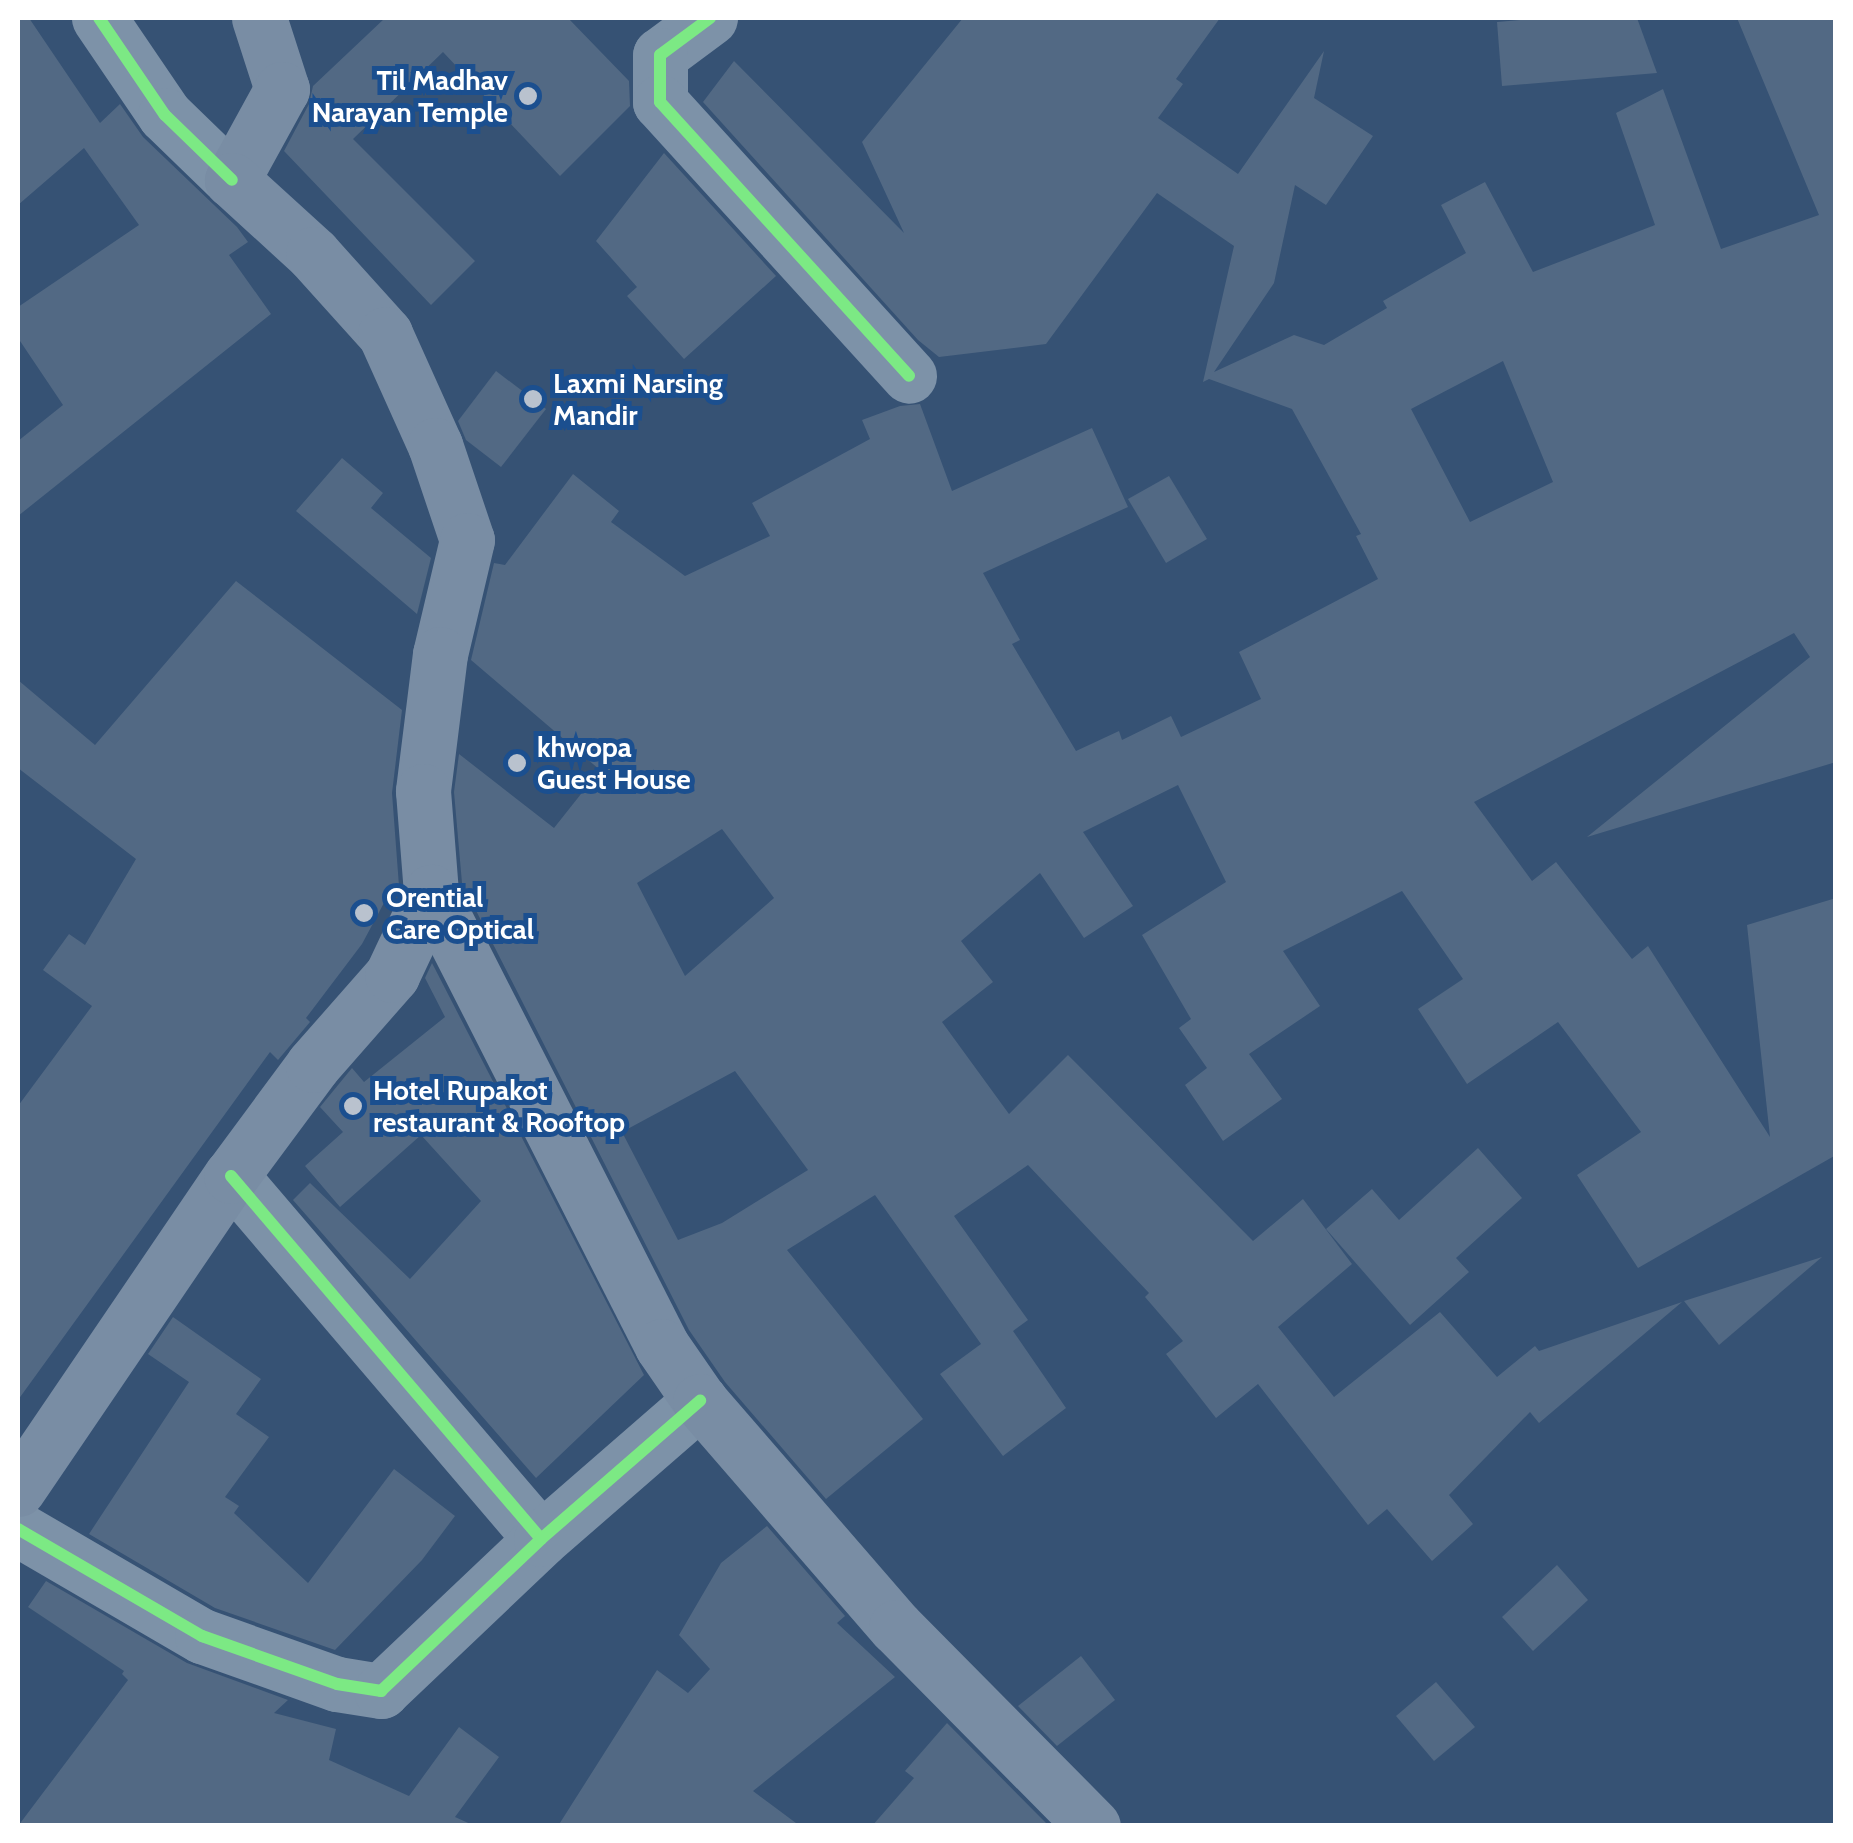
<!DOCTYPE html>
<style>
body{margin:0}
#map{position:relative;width:1853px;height:1843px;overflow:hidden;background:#365274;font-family:Cabin,sans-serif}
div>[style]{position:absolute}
.building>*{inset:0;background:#526984}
.street>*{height:55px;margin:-27.5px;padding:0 27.5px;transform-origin:27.5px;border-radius:27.5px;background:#7d92a8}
.secondary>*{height:55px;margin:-27.5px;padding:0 27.5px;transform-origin:27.5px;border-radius:27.5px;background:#798da4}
.cycleway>*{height:12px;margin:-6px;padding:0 6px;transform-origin:6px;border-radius:6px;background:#7ce984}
.dots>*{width:28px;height:28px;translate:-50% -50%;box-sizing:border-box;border:5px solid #1b4f8f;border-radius:50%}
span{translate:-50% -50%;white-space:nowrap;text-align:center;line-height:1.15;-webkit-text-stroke:10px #1b4f8f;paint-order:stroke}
.poi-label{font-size:28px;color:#fff;font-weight:700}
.right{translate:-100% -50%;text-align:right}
.left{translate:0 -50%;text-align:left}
.frame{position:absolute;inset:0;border:20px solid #fff;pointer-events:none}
</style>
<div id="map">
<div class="building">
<div style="clip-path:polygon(18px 18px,29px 18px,100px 123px,120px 104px,143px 137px,237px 227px,248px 242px,229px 255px,271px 314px,18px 516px,18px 441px,63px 405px,18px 338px,18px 307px,139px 225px,84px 148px,18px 205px)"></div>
<div style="clip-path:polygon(385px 18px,568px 18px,629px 81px,630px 106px,560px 176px,443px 52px,353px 139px,475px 261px,431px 305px,284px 151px,309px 104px,313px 86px)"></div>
<div style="clip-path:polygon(evenodd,963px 18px,1220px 18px,1176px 79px,1183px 84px,1158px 118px,1238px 174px,1324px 51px,1314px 98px,1373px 136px,1326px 205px,1295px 185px,1274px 283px,1214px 372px,1294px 335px,1324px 345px,1387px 308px,1383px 301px,1466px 253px,1441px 205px,1485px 182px,1533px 272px,1655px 225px,1616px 113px,1663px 89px,1721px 249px,1819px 215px,1737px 18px,1836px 18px,1836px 762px,1587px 837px,1810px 657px,1794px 633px,1474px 802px,1532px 881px,1556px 862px,1632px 959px,1648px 946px,1770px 1137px,1747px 925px,1836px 898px,1836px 1155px,1638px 1268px,1577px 1175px,1641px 1132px,1558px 1022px,1467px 1084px,1418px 1009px,1463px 979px,1402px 891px,1283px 951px,1320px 1006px,1249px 1054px,1282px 1099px,1223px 1141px,1185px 1085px,1207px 1068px,1179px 1028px,1191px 1019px,1142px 935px,1226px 882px,1178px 785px,1083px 832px,1133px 906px,1084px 938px,1040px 873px,961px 941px,993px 982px,942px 1022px,1009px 1114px,1068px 1055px,1253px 1241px,1303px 1199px,1352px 1264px,1278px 1327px,1334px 1397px,1440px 1312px,1497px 1377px,1535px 1346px,1539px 1351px,1682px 1302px,1539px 1423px,1530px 1412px,1449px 1495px,1473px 1524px,1432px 1561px,1387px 1509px,1368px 1525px,1258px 1384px,1216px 1418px,1166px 1354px,1183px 1341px,1145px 1297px,1149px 1293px,1028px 1165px,954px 1216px,1028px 1320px,1013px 1331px,1066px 1408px,1003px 1456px,940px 1374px,981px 1344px,875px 1195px,787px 1250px,923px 1419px,826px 1499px,725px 1382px,689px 1330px,462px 883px,454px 792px,459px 754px,554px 828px,600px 770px,471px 660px,494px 563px,505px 565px,573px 474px,619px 511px,611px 522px,685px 576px,770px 536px,752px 503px,870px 439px,862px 420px,900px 406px,920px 404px,952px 491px,1092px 428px,1128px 507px,983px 573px,1020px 640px,1012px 644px,1076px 751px,1119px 731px,1122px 740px,1171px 716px,1181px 737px,1261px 699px,1239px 652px,1378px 579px,1356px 536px,1361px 534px,1292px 409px,1209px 379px,1203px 382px,1234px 246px,1157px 193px,1046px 344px,939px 357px,918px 340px,703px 102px,734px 61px,904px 233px,862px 142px,963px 18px,1503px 361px,1553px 482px,1470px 522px,1411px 409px,1503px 361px,963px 18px,722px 829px,774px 898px,685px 976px,637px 883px,722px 829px,963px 18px,735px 1071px,808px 1170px,722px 1223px,678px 1240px,622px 1132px,735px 1071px)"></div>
<div style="clip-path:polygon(1544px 18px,1637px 18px,1657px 73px,1502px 86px,1497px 22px)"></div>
<div style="clip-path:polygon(664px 153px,776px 276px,684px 359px,627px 296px,637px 287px,596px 241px)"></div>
<div style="clip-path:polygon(496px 371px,546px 409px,501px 467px,466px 440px,458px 421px)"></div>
<div style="clip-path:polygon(342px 458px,383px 493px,371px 508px,431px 558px,417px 614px,296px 511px)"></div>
<div style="clip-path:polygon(1169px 476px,1207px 539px,1166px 563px,1128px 499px)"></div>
<div style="clip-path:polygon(236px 581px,402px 710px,392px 793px,399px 886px,389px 909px,385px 901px,362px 944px,306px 1018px,310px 1022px,278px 1060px,270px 1052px,18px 1400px,18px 1106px,92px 1006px,43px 970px,69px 934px,85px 945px,136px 859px,18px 768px,18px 680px,95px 745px)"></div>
<div style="clip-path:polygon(432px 963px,644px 1375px,536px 1478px,293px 1200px,310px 1183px,410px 1279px,481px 1201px,421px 1135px,340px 1207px,305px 1166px,343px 1132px,320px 1107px,352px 1068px,364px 1082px,445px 1017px,425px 978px)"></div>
<div style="clip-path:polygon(1478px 1148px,1522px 1198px,1456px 1258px,1469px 1272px,1410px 1325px,1326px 1229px,1372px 1189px,1399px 1220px)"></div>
<div style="clip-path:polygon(1822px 1257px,1719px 1345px,1684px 1301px)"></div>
<div style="clip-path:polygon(173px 1317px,261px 1379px,236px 1414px,269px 1437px,225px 1497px,239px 1506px,234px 1513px,308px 1583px,394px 1469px,455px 1516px,422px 1560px,335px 1650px,215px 1608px,89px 1534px,189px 1382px,148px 1354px)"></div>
<div style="clip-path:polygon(767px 1526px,845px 1616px,837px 1623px,895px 1677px,753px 1791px,800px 1826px,558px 1826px,657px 1670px,688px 1693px,710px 1669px,679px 1635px,721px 1563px)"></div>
<div style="clip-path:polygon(1557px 1565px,1588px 1600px,1533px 1651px,1502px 1617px)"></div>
<div style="clip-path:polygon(46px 1581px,187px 1663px,288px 1700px,274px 1713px,336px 1729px,329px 1760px,409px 1796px,459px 1727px,499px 1757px,455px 1817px,475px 1826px,18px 1826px,128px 1680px,122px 1674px,124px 1671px,28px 1607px)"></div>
<div style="clip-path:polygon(1081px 1656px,1115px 1700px,1057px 1746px,1018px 1706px)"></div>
<div style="clip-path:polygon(1436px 1682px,1475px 1727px,1434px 1761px,1396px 1716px)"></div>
<div style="clip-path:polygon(947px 1723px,1049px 1826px,872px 1826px,914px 1778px,905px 1771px)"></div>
</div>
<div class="street">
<div style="left:99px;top:18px;width:117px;rotate:55.8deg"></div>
<div style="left:165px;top:115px;width:93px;rotate:44.1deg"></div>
<div style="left:710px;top:18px;width:62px;rotate:143.5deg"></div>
<div style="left:660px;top:55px;width:47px;rotate:90deg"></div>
<div style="left:660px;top:102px;width:370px;rotate:47.7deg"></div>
<div style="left:231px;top:1176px;width:477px;rotate:49.5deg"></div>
<div style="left:18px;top:1529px;width:213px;rotate:30.2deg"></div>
<div style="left:202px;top:1636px;width:143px;rotate:19.6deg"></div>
<div style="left:337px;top:1684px;width:45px;rotate:9deg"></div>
<div style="left:381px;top:1691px;width:221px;rotate:-43.5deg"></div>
<div style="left:541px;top:1539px;width:211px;rotate:-41deg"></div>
</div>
<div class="secondary">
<div style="left:259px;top:18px;width:75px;rotate:72.1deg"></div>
<div style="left:282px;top:89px;width:104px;rotate:118.8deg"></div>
<div style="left:232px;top:180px;width:110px;rotate:42.4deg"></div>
<div style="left:313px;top:254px;width:108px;rotate:48deg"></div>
<div style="left:385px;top:334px;width:122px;rotate:65.8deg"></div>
<div style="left:435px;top:445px;width:100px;rotate:71.4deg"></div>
<div style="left:467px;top:540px;width:117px;rotate:103.3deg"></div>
<div style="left:440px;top:654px;width:138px;rotate:97.1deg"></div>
<div style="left:423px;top:791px;width:101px;rotate:85.5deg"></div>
<div style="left:431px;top:892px;width:509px;rotate:63.03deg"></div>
<div style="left:662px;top:1346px;width:67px;rotate:55.4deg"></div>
<div style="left:700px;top:1401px;width:299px;rotate:49.1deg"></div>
<div style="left:896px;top:1627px;width:280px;rotate:45.3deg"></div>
<div style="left:18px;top:1489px;width:379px;rotate:-55.8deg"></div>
<div style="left:231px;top:1176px;width:138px;rotate:-53.5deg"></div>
<div style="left:313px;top:1065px;width:120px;rotate:-48.7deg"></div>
<div style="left:392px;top:975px;width:92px;rotate:-64.8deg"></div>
</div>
<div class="cycleway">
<div style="left:99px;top:18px;width:117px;rotate:55.8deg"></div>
<div style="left:165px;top:115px;width:93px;rotate:44.1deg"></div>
<div style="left:710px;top:18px;width:62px;rotate:143.5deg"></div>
<div style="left:660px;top:55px;width:47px;rotate:90deg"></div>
<div style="left:660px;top:102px;width:370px;rotate:47.7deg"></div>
<div style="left:231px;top:1176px;width:477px;rotate:49.5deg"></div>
<div style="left:18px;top:1529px;width:213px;rotate:30.2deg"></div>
<div style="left:202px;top:1636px;width:143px;rotate:19.6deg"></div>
<div style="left:337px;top:1684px;width:45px;rotate:9deg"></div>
<div style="left:381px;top:1691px;width:221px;rotate:-43.5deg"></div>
<div style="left:541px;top:1539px;width:211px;rotate:-41deg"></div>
</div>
<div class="dots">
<div style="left:528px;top:96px;background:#b9c2ce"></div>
<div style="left:533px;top:399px;background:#b9c2ce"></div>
<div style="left:517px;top:763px;background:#b9c2ce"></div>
<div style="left:364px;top:913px;background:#b9c2ce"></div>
<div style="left:353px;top:1106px;background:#b9c2ce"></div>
</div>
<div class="poi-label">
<span class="right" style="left:508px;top:96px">Til Madhav<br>Narayan Temple</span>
<span class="left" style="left:553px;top:399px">Laxmi Narsing<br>Mandir</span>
<span class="left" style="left:537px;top:763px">khwopa<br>Guest House</span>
<span class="left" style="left:386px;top:913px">Orential<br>Care Optical</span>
<span class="left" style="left:373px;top:1106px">Hotel Rupakot<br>restaurant &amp; Rooftop</span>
</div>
<div class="frame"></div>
</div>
